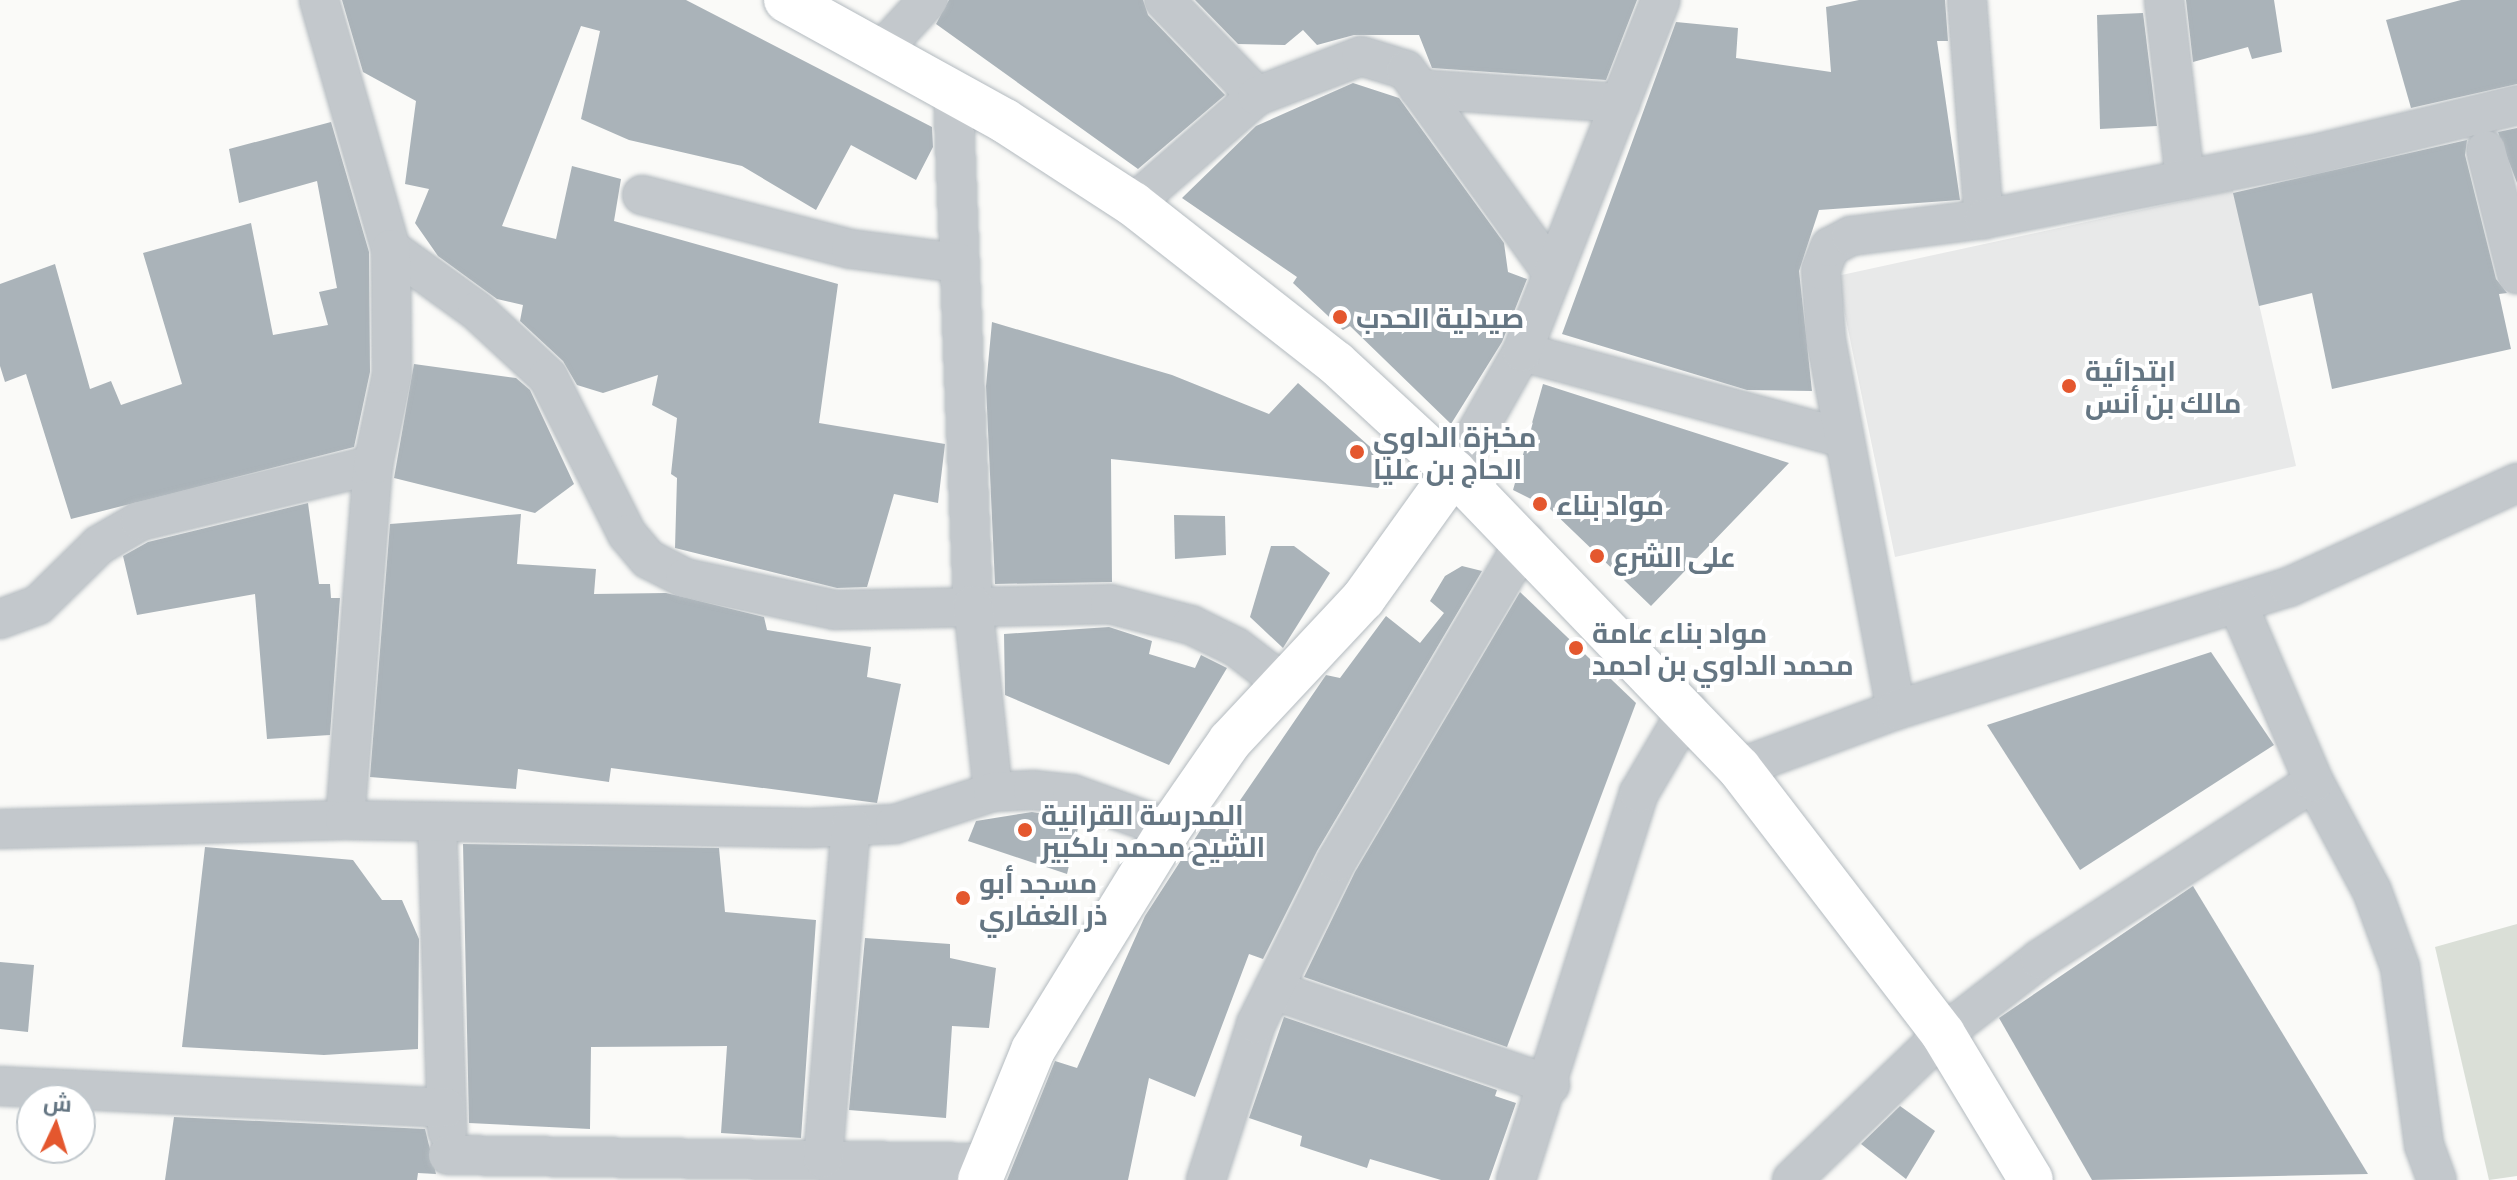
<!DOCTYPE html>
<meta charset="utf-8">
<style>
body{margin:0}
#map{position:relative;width:2517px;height:1180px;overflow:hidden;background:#fafaf8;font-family:Barlow,Cairo,sans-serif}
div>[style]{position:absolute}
.built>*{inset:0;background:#e8e9e9}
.green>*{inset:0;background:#dadfd7}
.building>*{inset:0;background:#aab3b9}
.roads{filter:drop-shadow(0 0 2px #b3babf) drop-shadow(0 0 2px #b3babf)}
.street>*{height:38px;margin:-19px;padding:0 19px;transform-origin:19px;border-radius:19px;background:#c3c8cc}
.secondary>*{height:44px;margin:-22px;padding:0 22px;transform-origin:22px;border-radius:22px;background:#fff}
.dots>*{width:22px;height:22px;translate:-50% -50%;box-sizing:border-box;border:4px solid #fff;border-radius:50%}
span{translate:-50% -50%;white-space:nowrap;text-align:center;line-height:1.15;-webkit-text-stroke:8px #fff;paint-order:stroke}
.poi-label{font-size:28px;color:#657683;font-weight:700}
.left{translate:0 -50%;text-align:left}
.north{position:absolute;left:16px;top:1084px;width:80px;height:80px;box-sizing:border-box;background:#fff;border:2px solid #c1c8cd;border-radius:50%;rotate:4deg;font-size:22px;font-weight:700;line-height:32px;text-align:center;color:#657683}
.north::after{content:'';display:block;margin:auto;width:28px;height:36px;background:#e4572e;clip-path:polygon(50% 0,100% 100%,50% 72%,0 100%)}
</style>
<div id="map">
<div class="built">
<div style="clip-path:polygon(2233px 190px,2296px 466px,1895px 557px,1837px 276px)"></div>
</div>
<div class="green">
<div style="clip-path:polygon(2517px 924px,2517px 1176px,2489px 1180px,2435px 947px)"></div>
</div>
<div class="building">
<div style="clip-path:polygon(342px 0,686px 0,932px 127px,933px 147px,916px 180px,851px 145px,816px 210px,742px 166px,629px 140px,581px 119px,600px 31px,581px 26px,502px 226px,556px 239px,572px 166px,621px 179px,614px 221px,838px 284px,819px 423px,945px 444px,938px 503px,894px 494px,867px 587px,837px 588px,675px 548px,677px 478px,671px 474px,677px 418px,652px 405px,658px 375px,603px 393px,577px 385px,563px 361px,520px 321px,523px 305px,497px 299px,438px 256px,415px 223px,429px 189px,405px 184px,416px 101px,363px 72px)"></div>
<div style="clip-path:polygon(949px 0,1143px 0,1148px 15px,1225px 95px,1138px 169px,936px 24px)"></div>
<div style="clip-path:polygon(1195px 0,1637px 0,1606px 80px,1432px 68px,1419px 35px,1354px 35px,1317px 45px,1303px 30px,1285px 45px,1238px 44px)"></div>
<div style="clip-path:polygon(1859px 0,1945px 0,1948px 41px,1937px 41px,1960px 200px,1819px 210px,1799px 271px,1812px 391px,1747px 390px,1562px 334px,1676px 22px,1738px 28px,1736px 58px,1831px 72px,1826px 7px)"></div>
<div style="clip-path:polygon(2186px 0,2274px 0,2282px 52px,2252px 59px,2248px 47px,2193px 62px)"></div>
<div style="clip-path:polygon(2461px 0,2517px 0,2517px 84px,2411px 108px,2386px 20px)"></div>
<div style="clip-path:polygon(2143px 13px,2157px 126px,2100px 129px,2097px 15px)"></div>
<div style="clip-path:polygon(1353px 83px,1399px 98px,1504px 243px,1508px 272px,1527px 279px,1502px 342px,1451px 424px,1350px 326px,1343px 330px,1293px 283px,1297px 277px,1182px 198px,1256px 126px)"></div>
<div style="clip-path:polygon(331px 122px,369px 252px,370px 372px,354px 447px,71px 519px,26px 374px,5px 382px,0 366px,0 284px,55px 264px,90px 389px,111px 381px,121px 405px,182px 384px,143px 253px,251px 223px,273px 335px,328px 325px,319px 292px,337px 288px,317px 181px,239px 203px,229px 149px)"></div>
<div style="clip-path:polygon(2517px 128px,2517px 183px,2498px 132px)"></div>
<div style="clip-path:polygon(2467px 140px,2465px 155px,2496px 279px,2507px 293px,2499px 294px,2511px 349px,2332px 389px,2312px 293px,2259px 306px,2233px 193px)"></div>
<div style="clip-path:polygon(992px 322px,1172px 375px,1269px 414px,1298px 383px,1394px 468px,1378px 488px,1111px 459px,1112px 582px,995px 584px,986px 386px)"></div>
<div style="clip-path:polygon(414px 364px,516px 378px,530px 390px,574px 484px,535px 513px,394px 478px)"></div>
<div style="clip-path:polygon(1543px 384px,1789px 463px,1651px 606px,1549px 508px,1513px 490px)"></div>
<div style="clip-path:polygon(308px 503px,319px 584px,330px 584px,331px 598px,340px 598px,330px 735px,267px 739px,255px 594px,137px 615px,123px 556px,148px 542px)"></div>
<div style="clip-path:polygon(521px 514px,517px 564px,596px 569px,594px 594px,666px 593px,764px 617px,767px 630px,871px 647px,867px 677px,901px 684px,877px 803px,611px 768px,609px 782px,518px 769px,516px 789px,370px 777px,390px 524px)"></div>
<div style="clip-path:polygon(1174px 515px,1225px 516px,1226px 555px,1175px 559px)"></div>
<div style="clip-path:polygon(1271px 546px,1294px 546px,1330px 573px,1283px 648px,1250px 617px)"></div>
<div style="clip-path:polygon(1462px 566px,1482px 571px,1317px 851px,1263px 959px,1249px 954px,1195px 1097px,1149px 1078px,1128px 1180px,1007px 1180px,1055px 1061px,1077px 1068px,1145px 916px,1216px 806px,1230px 815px,1326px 675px,1340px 678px,1386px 616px,1420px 643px,1444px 613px,1430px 601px,1445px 576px)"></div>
<div style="clip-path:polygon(1520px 592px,1636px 703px,1507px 1047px,1304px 977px,1355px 872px)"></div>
<div style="clip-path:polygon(1109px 627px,1152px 641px,1149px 654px,1195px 668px,1201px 655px,1227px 668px,1169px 765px,1005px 695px,1004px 634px)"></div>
<div style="clip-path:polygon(2211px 652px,2274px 745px,2080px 870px,1987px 725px)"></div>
<div style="clip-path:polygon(1032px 812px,1080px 820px,1067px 874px,968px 841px,976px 821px)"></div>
<div style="clip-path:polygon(463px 844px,719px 848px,725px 912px,816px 920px,801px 1138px,721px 1133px,727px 1046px,591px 1047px,590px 1129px,469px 1123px)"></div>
<div style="clip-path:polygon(205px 847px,353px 860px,382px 900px,402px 900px,419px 939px,418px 1049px,324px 1055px,182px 1047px)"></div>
<div style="clip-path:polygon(2193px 886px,2368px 1174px,2092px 1180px,1999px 1018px)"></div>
<div style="clip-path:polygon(865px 938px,950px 944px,950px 958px,996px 968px,989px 1028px,952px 1026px,946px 1118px,849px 1110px)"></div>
<div style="clip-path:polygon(0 962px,34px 965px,28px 1032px,0 1029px)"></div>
<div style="clip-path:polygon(1284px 1017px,1497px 1090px,1495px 1096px,1516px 1103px,1489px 1180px,1441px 1180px,1370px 1159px,1367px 1168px,1300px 1146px,1302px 1136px,1249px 1118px)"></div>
<div style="clip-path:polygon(1900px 1106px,1935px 1131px,1906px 1179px,1861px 1144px)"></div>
<div style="clip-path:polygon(174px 1117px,425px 1129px,436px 1174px,418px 1173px,417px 1180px,165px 1180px)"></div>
</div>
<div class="roads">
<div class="street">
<div style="left:319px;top:0;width:259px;rotate:73.9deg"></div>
<div style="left:391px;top:249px;width:106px;rotate:35.8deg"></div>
<div style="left:477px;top:311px;width:97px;rotate:42.9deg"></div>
<div style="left:548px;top:377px;width:176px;rotate:63.3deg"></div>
<div style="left:627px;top:534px;width:33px;rotate:50deg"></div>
<div style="left:648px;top:559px;width:42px;rotate:27.2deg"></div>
<div style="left:685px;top:578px;width:153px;rotate:12deg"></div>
<div style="left:835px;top:610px;width:275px;rotate:-1.2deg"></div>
<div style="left:1110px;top:604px;width:84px;rotate:14.5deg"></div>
<div style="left:1191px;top:625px;width:50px;rotate:26.1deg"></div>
<div style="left:1236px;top:647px;width:59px;rotate:37.5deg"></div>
<div style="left:1164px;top:0;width:134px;rotate:45.9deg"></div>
<div style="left:1967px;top:0;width:220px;rotate:85.6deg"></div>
<div style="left:2164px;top:0;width:181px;rotate:83.3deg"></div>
<div style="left:882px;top:50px;width:68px;rotate:-47.4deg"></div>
<div style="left:1419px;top:89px;width:202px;rotate:4deg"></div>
<div style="left:953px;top:91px;width:514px;rotate:87.77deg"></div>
<div style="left:973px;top:605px;width:188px;rotate:83.9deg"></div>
<div style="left:2486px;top:150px;width:128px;rotate:76deg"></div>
<div style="left:642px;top:195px;width:216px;rotate:14.5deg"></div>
<div style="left:851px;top:249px;width:109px;rotate:7.4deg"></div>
<div style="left:1133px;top:204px;width:164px;rotate:-41.1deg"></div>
<div style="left:1257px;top:96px;width:111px;rotate:-21deg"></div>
<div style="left:1361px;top:56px;width:47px;rotate:17.3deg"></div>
<div style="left:1406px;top:70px;width:251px;rotate:54.2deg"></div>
<div style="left:1522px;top:352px;width:331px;rotate:15deg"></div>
<div style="left:1454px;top:472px;width:138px;rotate:-60.5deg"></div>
<div style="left:1522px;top:352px;width:378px;rotate:-68.5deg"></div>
<div style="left:0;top:619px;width:40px;rotate:-20.2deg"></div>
<div style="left:38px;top:605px;width:86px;rotate:-44.5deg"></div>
<div style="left:99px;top:545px;width:48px;rotate:-30.3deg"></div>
<div style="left:140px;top:521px;width:240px;rotate:-13.5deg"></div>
<div style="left:1896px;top:710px;width:377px;rotate:-100.7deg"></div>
<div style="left:1826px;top:340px;width:70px;rotate:-94.1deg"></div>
<div style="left:1821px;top:270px;width:25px;rotate:-69deg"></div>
<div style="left:1830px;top:247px;width:24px;rotate:-28deg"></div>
<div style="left:1851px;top:236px;width:134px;rotate:-7.3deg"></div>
<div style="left:1984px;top:219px;width:333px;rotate:-11.1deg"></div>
<div style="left:2311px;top:155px;width:212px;rotate:-13.6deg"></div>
<div style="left:1739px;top:768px;width:167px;rotate:-20.3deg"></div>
<div style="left:1896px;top:710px;width:412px;rotate:-17.4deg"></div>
<div style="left:2289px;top:587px;width:251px;rotate:-24.5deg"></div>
<div style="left:2314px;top:782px;width:123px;rotate:62deg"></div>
<div style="left:2372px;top:891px;width:81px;rotate:69.8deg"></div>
<div style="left:2400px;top:967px;width:180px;rotate:82.3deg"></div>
<div style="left:2424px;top:1145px;width:37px;rotate:70deg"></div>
<div style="left:345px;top:820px;width:356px;rotate:-85.5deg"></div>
<div style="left:373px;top:465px;width:93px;rotate:-78.2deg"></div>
<div style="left:392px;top:374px;width:125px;rotate:-90.5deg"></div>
<div style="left:437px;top:822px;width:309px;rotate:88.1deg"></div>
<div style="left:0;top:829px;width:345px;rotate:-1.5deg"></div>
<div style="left:345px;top:820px;width:465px;rotate:1deg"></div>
<div style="left:810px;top:828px;width:85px;rotate:-2.7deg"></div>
<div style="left:895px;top:824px;width:103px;rotate:-18.1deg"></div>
<div style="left:993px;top:792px;width:40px;rotate:-2.9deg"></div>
<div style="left:1033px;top:790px;width:39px;rotate:6deg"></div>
<div style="left:1072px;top:794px;width:103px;rotate:19.8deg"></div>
<div style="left:1273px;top:990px;width:293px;rotate:18.9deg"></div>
<div style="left:0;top:1086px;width:446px;rotate:2.8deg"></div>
<div style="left:448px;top:1155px;width:537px;rotate:0.85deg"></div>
<div style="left:823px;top:1158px;width:333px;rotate:-85.2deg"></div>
<div style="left:1206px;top:1180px;width:164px;rotate:-72.2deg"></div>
<div style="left:1256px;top:1024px;width:181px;rotate:-63.7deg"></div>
<div style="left:1336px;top:862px;width:373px;rotate:-59.5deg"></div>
<div style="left:1516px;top:1180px;width:406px;rotate:-72.4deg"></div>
<div style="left:1639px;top:793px;width:97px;rotate:-59.7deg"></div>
<div style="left:1792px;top:1180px;width:210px;rotate:-44deg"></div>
<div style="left:1943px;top:1034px;width:123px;rotate:-37.7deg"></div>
<div style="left:2040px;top:959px;width:326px;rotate:-32.9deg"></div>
<div style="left:2314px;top:782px;width:193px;rotate:-113.2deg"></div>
</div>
<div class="secondary">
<div style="left:786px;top:0;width:250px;rotate:28.9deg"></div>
<div style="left:1005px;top:121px;width:153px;rotate:33deg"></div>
<div style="left:1133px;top:204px;width:258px;rotate:38.1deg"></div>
<div style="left:1336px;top:363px;width:161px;rotate:42.7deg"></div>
<div style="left:1454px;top:472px;width:411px;rotate:46.1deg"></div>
<div style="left:1739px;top:768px;width:335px;rotate:52.5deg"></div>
<div style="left:1943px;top:1034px;width:170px;rotate:58.9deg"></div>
<div style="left:980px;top:1180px;width:140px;rotate:-67.8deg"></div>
<div style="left:1033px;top:1050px;width:259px;rotate:-58.4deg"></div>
<div style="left:1169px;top:829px;width:107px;rotate:-55.3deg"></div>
<div style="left:1230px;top:741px;width:195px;rotate:-46.9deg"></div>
<div style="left:1363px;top:599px;width:156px;rotate:-54.4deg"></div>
</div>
</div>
<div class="dots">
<div style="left:1340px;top:317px;background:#e4572e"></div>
<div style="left:2069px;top:386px;background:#e4572e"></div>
<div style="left:1357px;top:452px;background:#e4572e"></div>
<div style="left:1540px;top:504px;background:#e4572e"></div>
<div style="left:1597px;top:556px;background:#e4572e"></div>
<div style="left:1576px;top:648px;background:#e4572e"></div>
<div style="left:1025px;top:830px;background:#e4572e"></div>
<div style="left:963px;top:898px;background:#e4572e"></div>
</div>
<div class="poi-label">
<span class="left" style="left:1356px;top:317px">صيدلية الحدب</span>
<span class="left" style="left:2085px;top:386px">ابتدائية<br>مالك بن أنس</span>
<span class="left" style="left:1373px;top:452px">مخبزة الداوي<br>الحاج بن عليا</span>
<span class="left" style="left:1556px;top:504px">مواد بناء</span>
<span class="left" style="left:1613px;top:556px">على الشرع</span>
<span class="left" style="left:1592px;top:648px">مواد بناء عامة<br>محمد الداوي بن احمد</span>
<span class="left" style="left:1041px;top:830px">المدرسة القرانية<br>الشيح محمد بلكبير</span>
<span class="left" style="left:979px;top:898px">مسجد أبو<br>ذر الغفاري</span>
</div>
<div class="north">ش</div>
</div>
